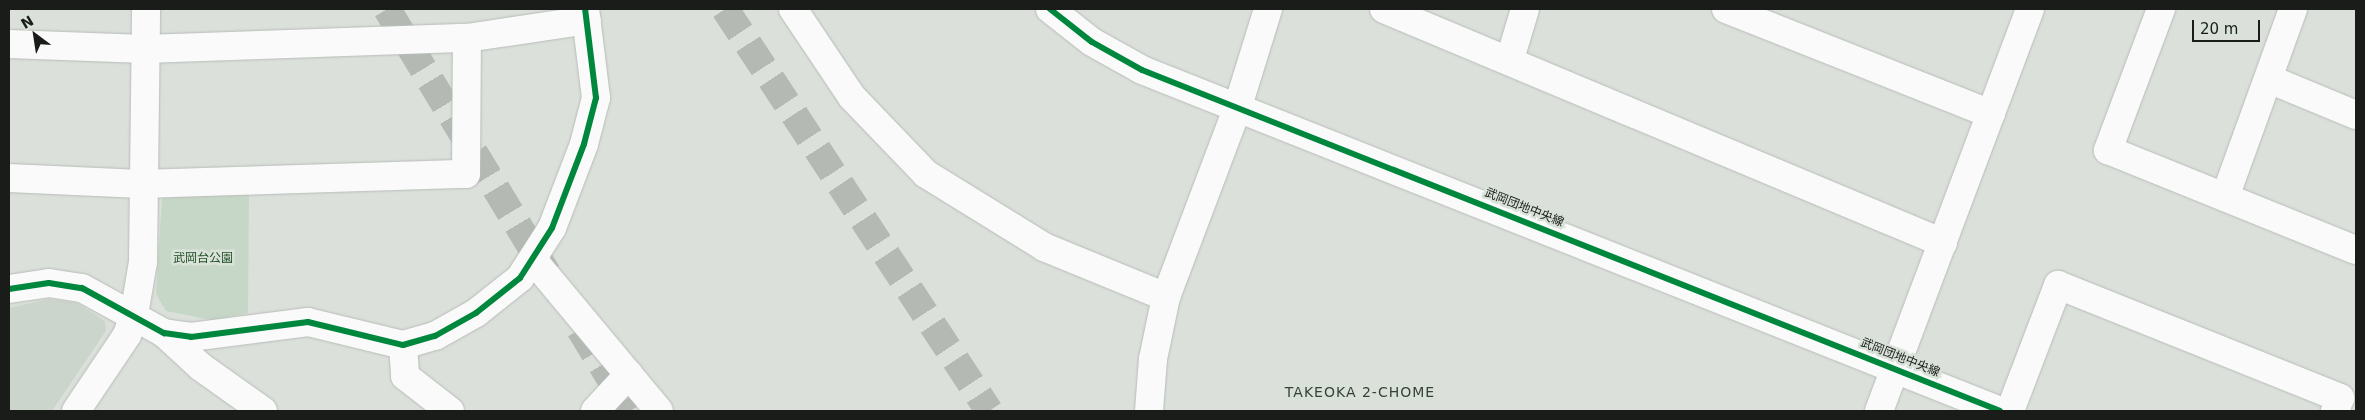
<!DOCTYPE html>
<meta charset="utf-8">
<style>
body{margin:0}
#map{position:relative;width:2365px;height:420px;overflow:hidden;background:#dbe0db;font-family:"DejaVu Sans","Noto Sans JP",sans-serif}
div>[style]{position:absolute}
.built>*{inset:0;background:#cbd5cb}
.green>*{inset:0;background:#c7d7c7}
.highway-tunnel>*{height:28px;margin-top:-14px;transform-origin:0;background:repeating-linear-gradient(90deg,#b4b9b4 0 28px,transparent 0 42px)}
.roads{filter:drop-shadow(0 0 1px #b8bcb8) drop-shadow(0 0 1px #b8bcb8)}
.minor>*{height:28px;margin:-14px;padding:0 14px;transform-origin:14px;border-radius:14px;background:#fafafa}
.cycleway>*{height:6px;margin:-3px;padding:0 3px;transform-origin:3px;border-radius:3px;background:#00873e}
span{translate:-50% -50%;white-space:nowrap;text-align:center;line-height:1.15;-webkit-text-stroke:5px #d9e2d9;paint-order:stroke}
.street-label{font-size:12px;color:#191c19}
.park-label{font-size:12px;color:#215025}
.neighbourhood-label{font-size:14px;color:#394039;letter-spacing:1px}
.frame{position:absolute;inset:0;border:10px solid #191c19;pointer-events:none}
.north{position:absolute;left:10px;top:10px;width:50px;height:50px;-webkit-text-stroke:4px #d9e2d9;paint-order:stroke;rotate:329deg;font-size:14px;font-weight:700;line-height:20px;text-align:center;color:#191c19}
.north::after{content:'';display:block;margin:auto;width:18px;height:22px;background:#191c19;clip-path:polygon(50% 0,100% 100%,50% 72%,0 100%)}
.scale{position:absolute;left:2192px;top:20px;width:68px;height:22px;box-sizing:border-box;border:2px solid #191c19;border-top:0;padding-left:6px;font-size:15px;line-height:18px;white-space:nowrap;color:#191c19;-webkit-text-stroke:4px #d9e2d9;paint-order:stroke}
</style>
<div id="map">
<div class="built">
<div style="clip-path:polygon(49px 299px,77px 303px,105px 321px,106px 331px,52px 411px,9px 411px,9px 308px)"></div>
</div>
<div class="green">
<div style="clip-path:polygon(249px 192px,248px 313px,212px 320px,166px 311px,156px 294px,162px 199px,170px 193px)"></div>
</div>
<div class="highway-tunnel">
<div style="left:387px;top:9px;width:309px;rotate:58.8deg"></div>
<div style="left:725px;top:9px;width:481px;rotate:56.7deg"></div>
<div style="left:580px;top:329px;width:96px;rotate:58.6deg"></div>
</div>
<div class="roads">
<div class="minor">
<div style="left:793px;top:9px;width:106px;rotate:56.2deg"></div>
<div style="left:852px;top:97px;width:107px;rotate:46.1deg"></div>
<div style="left:926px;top:174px;width:139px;rotate:31.7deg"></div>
<div style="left:1044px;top:247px;width:132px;rotate:22.3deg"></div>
<div style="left:1050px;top:9px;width:53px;rotate:38.2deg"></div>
<div style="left:1092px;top:42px;width:57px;rotate:29.2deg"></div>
<div style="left:1142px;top:70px;width:923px;rotate:21.67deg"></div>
<div style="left:1384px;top:9px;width:606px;rotate:22.71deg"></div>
<div style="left:1726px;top:9px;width:285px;rotate:21.6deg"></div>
<div style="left:2161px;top:9px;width:151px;rotate:110.6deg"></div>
<div style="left:2108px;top:150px;width:267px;rotate:22deg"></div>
<div style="left:9px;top:44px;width:136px;rotate:2.1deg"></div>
<div style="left:145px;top:49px;width:322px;rotate:-2deg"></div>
<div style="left:467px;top:38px;width:121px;rotate:-8.5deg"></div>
<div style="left:1510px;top:59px;width:52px;rotate:-73.3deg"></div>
<div style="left:2269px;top:79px;width:94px;rotate:22.5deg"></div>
<div style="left:9px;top:178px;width:132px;rotate:2.6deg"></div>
<div style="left:141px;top:184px;width:325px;rotate:-1.8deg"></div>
<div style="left:466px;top:174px;width:136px;rotate:-89.6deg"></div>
<div style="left:2225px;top:197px;width:200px;rotate:-70.1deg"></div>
<div style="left:534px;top:261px;width:195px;rotate:50.2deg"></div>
<div style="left:9px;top:289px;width:40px;rotate:-8.5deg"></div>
<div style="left:49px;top:283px;width:33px;rotate:9deg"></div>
<div style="left:82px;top:288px;width:94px;rotate:28.8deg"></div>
<div style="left:164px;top:333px;width:27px;rotate:8deg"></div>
<div style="left:191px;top:337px;width:118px;rotate:-7.3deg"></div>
<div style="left:308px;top:322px;width:98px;rotate:13.6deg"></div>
<div style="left:403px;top:345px;width:33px;rotate:-16deg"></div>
<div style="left:435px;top:336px;width:47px;rotate:-29.3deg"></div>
<div style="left:476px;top:313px;width:56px;rotate:-38.5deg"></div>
<div style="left:520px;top:278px;width:59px;rotate:-57.4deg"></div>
<div style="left:552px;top:228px;width:90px;rotate:-69.1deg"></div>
<div style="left:584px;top:144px;width:48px;rotate:-75.4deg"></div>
<div style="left:596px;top:98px;width:90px;rotate:-97deg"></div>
<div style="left:164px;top:333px;width:50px;rotate:42.6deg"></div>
<div style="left:201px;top:367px;width:76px;rotate:35.4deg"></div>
<div style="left:403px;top:345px;width:31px;rotate:86deg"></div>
<div style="left:405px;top:376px;width:57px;rotate:37.9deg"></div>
<div style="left:76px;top:411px;width:92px;rotate:-56.1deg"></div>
<div style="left:127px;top:335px;width:21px;rotate:-71deg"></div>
<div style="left:134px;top:315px;width:54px;rotate:-80.4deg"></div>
<div style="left:143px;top:262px;width:253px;rotate:-89.3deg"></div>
<div style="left:595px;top:411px;width:50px;rotate:-47.4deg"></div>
<div style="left:1149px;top:411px;width:52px;rotate:-85.6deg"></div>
<div style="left:1153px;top:359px;width:63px;rotate:-78.2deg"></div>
<div style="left:1166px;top:297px;width:204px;rotate:-69.3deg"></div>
<div style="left:1238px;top:106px;width:102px;rotate:-72.8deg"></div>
<div style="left:1879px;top:411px;width:429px;rotate:-69.4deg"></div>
<div style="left:2010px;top:411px;width:135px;rotate:-69.1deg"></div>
<div style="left:2058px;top:285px;width:304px;rotate:21.8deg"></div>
<div style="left:2340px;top:398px;width:14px;rotate:111deg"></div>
</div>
</div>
<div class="cycleway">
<div style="left:1050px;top:9px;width:53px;rotate:38.2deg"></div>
<div style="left:1092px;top:42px;width:57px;rotate:29.2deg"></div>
<div style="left:1142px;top:70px;width:923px;rotate:21.67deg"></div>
<div style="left:9px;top:289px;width:40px;rotate:-8.5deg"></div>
<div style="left:49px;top:283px;width:33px;rotate:9deg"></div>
<div style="left:82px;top:288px;width:94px;rotate:28.8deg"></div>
<div style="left:164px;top:333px;width:27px;rotate:8deg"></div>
<div style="left:191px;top:337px;width:118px;rotate:-7.3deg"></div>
<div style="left:308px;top:322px;width:98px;rotate:13.6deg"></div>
<div style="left:403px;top:345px;width:33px;rotate:-16deg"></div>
<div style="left:435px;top:336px;width:47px;rotate:-29.3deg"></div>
<div style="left:476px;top:313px;width:56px;rotate:-38.5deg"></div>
<div style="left:520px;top:278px;width:59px;rotate:-57.4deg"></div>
<div style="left:552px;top:228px;width:90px;rotate:-69.1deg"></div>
<div style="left:584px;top:144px;width:48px;rotate:-75.4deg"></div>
<div style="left:596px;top:98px;width:90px;rotate:-97deg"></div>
</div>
<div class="street-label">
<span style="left:1524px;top:208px;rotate:22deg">武岡団地中央線</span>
<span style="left:1900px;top:358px;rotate:22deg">武岡団地中央線</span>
</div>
<div class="park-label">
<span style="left:203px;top:259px">武岡台公園</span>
</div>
<div class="neighbourhood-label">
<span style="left:1360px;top:392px">TAKEOKA 2-CHOME</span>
</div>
<div class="frame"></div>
<div class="north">N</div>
<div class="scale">20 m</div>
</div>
